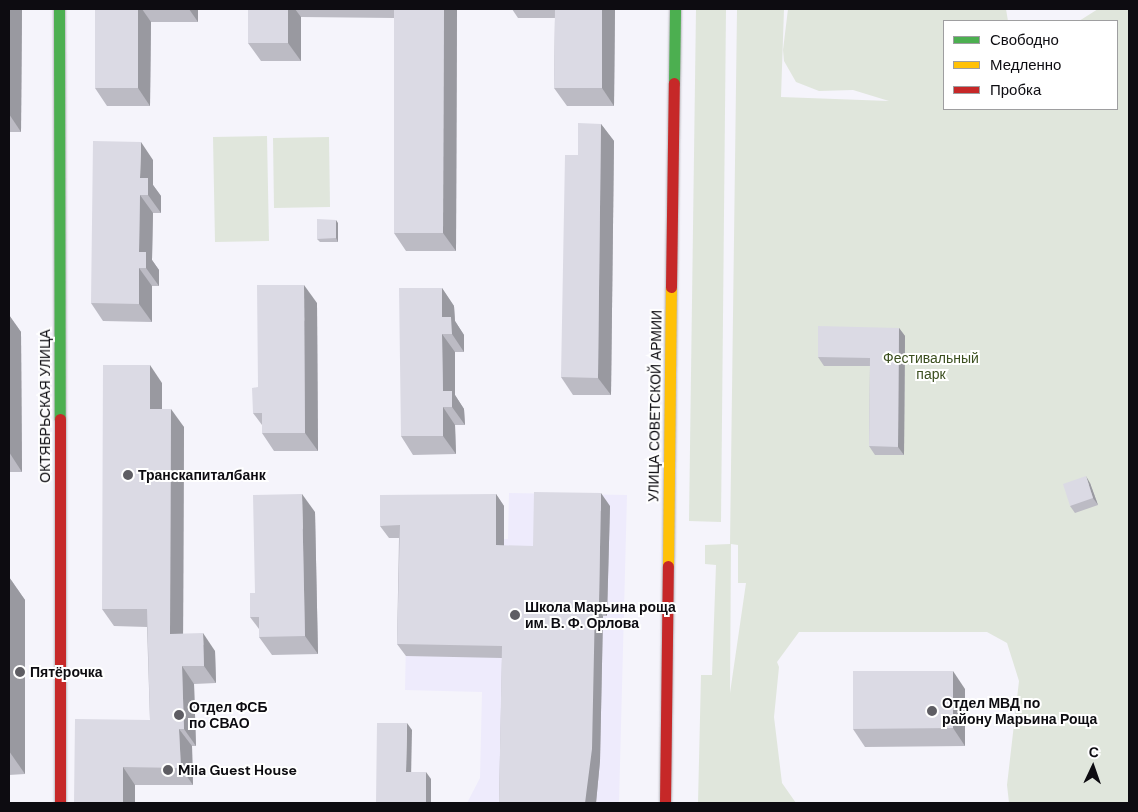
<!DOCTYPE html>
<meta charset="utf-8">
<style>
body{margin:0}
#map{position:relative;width:1138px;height:812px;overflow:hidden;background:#f5f4fb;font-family:"DM Sans",sans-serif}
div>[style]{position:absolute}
.built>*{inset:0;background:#eeebfc}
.green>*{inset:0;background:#e0e6dc}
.roads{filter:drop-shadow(0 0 1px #b4b3b8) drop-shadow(0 0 1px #b4b3b8)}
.fast>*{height:11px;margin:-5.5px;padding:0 5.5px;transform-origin:5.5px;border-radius:5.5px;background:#4caf50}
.slow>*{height:11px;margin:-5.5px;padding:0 5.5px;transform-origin:5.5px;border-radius:5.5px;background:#ffc107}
.jam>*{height:11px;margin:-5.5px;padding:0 5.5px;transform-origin:5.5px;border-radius:5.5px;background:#c62828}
.wall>*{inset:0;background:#bcbbc4}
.shaded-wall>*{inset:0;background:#9999a0}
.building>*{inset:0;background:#dbdae4}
.dots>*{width:14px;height:14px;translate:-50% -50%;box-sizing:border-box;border:2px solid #fff;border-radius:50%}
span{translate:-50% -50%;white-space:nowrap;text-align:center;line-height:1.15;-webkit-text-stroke:4px #fff;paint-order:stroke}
.park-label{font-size:14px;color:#3a4e1e}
.street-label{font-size:14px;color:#0d0c11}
.poi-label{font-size:14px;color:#0d0c11;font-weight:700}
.left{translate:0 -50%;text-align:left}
.frame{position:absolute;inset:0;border:10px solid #0d0c11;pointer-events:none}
.legend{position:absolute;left:943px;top:20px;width:175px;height:90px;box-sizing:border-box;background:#fff;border:1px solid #9e9ea0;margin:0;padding:6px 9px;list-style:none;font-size:15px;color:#0d0c11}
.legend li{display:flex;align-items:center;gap:10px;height:25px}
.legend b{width:25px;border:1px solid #9e9ea0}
.north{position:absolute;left:1068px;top:742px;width:50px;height:50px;-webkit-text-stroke:4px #fff;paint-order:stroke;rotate:3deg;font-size:14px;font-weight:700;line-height:20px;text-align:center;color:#0d0c11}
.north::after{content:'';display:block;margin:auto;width:18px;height:22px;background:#0d0c11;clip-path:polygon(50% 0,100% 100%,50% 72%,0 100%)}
</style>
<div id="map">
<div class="built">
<div style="clip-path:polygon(509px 493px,627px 495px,619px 803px,467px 803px,480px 778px,482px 692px,405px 690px,408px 540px,508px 539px)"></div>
</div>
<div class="green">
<div style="clip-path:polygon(696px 9px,726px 9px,721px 522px,689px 521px)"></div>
<div style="clip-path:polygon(evenodd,737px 9px,784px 9px,781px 97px,889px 101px,853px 90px,819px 91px,796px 82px,784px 61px,783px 50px,788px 9px,1006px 9px,1008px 21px,944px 21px,944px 109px,1117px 109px,1117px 21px,1079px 21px,1098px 9px,1129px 9px,1129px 803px,1009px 803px,1007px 785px,1019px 681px,1007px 643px,987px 632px,799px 632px,777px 662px,779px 667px,774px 717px,782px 783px,796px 803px,698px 803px,701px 675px,712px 675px,716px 565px,705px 564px,705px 545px,730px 544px,737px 9px,731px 544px,738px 545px,738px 583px,746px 583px,730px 693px,731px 544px)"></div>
<div style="clip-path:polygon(267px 136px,269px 241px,215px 242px,213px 137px)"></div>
<div style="clip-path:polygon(329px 137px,330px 207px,274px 208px,273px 138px)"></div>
</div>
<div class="roads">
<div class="fast">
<div style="left:59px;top:9px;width:410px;rotate:89.9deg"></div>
<div style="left:674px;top:83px;width:74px;rotate:-89.2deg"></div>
</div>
<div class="slow">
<div style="left:668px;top:566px;width:279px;rotate:-89.4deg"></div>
</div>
<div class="jam">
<div style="left:671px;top:287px;width:204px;rotate:-89.2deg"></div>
<div style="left:60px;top:419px;width:384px;rotate:90deg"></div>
<div style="left:665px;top:803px;width:237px;rotate:-89.3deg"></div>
</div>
</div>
<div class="wall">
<div style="clip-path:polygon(9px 9px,22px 9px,21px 132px,9px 132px)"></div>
<div style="clip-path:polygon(95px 9px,198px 9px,198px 22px,151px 22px,150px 106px,107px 106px,95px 88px)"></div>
<div style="clip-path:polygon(248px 9px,457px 9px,456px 251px,406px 251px,394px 233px,394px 18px,301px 17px,301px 61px,261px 61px,248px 43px)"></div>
<div style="clip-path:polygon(512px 9px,615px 9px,614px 106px,567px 106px,554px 88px,555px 18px,518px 18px)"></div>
<div style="clip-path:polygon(601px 124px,614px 141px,611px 395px,573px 395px,561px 377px)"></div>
<div style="clip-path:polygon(153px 160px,153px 185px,161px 196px,161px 213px,153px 213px,152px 260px,159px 270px,159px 286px,152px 286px,152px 322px,103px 321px,91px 303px)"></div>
<div style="clip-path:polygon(338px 223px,338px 242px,320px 242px,317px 239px)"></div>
<div style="clip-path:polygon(442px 288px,454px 306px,455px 321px,464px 335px,464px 352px,455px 352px,455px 395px,464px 409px,465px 425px,455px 425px,456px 454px,413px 455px,401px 436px)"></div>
<div style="clip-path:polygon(317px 303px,318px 451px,274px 451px,262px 433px,262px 425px,253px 413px,258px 387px)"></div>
<div style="clip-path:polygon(9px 315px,21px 332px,22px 472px,9px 472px)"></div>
<div style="clip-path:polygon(899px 328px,905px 336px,904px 455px,875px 455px,869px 446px,870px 366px,824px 366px,818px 357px)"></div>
<div style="clip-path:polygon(162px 383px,162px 409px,184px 427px,183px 634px,215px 651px,216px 683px,194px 684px,196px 746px,192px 746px,193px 785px,135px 785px,74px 803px,150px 720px,147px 627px,114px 626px,102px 609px)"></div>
<div style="clip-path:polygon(1090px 483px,1098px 505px,1075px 513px,1070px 506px)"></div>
<div style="clip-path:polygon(496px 494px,504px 506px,504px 546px,533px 546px,610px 506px,607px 616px,603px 616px,600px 761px,596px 803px,499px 803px,502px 658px,406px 656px,397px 644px,399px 538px,389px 538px,380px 526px)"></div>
<div style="clip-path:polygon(315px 512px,318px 654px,272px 655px,259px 637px,259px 629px,250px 617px,255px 593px)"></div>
<div style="clip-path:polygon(9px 577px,25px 600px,25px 774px,9px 775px)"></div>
<div style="clip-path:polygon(965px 689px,965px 746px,865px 747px,853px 729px)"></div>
</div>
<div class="shaded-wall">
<div style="clip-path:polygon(9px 9px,22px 9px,21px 132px,9px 114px)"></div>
<div style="clip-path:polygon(138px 9px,142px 9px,151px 22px,150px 106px,138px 88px)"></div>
<div style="clip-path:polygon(189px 9px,198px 9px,198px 22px)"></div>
<div style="clip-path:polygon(288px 9px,295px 9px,301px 17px,301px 61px,288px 43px)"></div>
<div style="clip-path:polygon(444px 9px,457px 9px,456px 251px,443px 233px)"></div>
<div style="clip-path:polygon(602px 9px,615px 9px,614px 106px,602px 88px)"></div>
<div style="clip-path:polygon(601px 124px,614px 141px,611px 395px,598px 378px)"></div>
<div style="clip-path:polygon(141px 142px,153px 160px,153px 185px,161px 196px,161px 213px,148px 195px,140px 178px)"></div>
<div style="clip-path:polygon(140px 195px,153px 213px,152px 260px,159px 270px,159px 286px,146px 268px,139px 252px)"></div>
<div style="clip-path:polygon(336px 220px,338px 223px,338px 242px,336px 238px)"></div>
<div style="clip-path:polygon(139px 268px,152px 286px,152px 322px,139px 304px)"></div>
<div style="clip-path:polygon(304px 285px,317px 303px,318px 451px,305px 433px)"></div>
<div style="clip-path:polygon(442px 288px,454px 306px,455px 321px,464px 335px,464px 352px,452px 334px,442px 317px)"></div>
<div style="clip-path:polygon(9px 315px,21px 332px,22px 472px,9px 452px)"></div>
<div style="clip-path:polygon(899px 328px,905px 336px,904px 455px,898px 447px)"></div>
<div style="clip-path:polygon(442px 334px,455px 352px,455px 395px,464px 409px,465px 425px,452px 407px,443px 391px)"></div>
<div style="clip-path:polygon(150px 365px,162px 383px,162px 427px,150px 409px)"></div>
<div style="clip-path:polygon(443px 407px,455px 425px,456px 454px,443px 436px)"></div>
<div style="clip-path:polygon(171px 409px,184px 427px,183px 652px,170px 634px)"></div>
<div style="clip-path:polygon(1086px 476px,1090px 483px,1098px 505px,1093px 498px)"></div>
<div style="clip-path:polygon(601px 493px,610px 506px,607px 616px,599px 604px)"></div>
<div style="clip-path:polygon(302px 494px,315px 512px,318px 654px,305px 636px)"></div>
<div style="clip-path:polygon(496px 494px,504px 506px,504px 558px,496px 545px)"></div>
<div style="clip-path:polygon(9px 577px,25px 600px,25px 774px,9px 751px)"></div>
<div style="clip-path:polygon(595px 604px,603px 616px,600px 761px,596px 803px,585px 803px)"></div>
<div style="clip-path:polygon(203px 633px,215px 651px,216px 683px,204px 666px)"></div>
<div style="clip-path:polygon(182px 666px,194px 684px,196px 746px,184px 729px)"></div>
<div style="clip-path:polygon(953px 671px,965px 689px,965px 746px,953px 728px)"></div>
<div style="clip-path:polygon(407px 723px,412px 730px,411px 779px,406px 772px)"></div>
<div style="clip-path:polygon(179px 729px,192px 746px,193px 785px,181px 768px)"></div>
<div style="clip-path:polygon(123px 767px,135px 785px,135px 803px,123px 803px)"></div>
<div style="clip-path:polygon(426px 772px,431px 779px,431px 803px,426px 803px)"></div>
</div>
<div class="building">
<div style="clip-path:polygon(95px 9px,138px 9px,138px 88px,95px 88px)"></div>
<div style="clip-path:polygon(248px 9px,288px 9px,288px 43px,248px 43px)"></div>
<div style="clip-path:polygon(394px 9px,444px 9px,443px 233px,394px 233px)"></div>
<div style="clip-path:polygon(555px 9px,602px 9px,602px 88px,554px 88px)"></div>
<div style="clip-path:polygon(578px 123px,601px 124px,598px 378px,561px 377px,565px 155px,578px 155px)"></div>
<div style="clip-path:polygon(93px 141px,141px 142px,140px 178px,148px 178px,148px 195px,140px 195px,139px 252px,146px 252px,146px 268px,139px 268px,139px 304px,91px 303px)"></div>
<div style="clip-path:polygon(317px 219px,336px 220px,336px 238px,317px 239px)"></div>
<div style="clip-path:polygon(257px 285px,304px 285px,305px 433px,262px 433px,262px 413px,253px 413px,252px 388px,258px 387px)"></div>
<div style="clip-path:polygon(399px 288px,442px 288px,442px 317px,451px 317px,452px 334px,442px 334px,443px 391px,452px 391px,452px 407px,443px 407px,443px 436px,401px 436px)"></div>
<div style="clip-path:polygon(818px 326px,899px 328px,898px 447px,869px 446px,870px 358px,818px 357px)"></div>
<div style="clip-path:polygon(103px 365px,150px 365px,150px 409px,171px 409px,170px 634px,203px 633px,204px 666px,182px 666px,184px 729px,179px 729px,181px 768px,123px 767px,123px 803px,74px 803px,75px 719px,150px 720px,147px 609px,102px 609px)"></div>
<div style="clip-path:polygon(1086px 476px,1093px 498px,1070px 506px,1063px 484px)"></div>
<div style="clip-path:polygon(534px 492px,601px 493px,599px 604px,595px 604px,592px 749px,585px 803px,499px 803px,502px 646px,397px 644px,400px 525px,380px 526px,380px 495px,496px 494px,496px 545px,533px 546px)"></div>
<div style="clip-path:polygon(302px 494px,305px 636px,259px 637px,259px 617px,250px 617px,250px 593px,255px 593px,253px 495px)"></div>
<div style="clip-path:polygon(853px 671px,953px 671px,953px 728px,853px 729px)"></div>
<div style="clip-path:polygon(377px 723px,407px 723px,406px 772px,426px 772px,426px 803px,376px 803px)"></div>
</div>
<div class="dots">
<div style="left:128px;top:475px;background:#5e5d63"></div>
<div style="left:515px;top:615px;background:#5e5d63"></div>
<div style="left:20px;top:672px;background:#5e5d63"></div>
<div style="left:932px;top:711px;background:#5e5d63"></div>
<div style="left:179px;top:715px;background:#5e5d63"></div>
<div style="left:168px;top:770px;background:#5e5d63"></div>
</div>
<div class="park-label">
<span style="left:931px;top:366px">Фестивальный<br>парк</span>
</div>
<div class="street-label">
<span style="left:45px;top:406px;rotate:-90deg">ОКТЯБРЬСКАЯ УЛИЦА</span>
<span style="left:655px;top:406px;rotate:-89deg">УЛИЦА СОВЕТСКОЙ АРМИИ</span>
</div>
<div class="poi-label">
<span class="left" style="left:138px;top:475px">Транскапиталбанк</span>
<span class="left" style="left:525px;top:615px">Школа Марьина роща<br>им. В. Ф. Орлова</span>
<span class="left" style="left:30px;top:672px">Пятёрочка</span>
<span class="left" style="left:942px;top:711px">Отдел МВД по<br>району Марьина Роща</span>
<span class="left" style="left:189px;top:715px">Отдел ФСБ<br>по СВАО</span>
<span class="left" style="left:178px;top:770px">Mila Guest House</span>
</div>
<div class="frame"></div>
<ul class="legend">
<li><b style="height:6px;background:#4caf50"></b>Свободно</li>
<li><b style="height:6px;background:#ffc107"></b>Медленно</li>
<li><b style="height:6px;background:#c62828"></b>Пробка</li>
</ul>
<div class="north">С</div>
</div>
